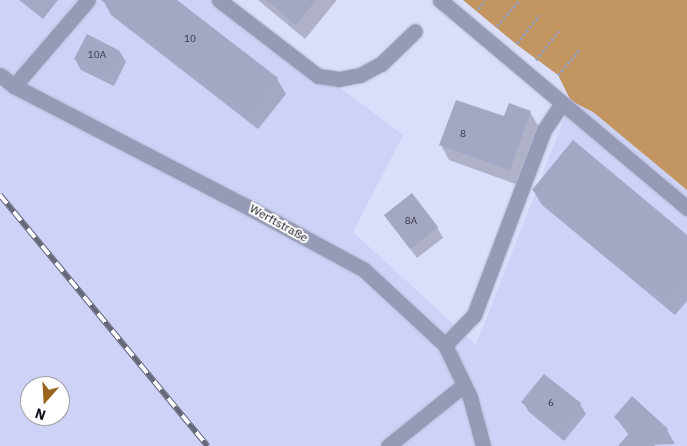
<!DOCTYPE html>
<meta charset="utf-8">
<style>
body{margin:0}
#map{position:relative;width:687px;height:446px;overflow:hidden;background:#dadefb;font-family:"IBM Plex Sans",sans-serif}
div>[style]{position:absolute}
.built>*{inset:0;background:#cdd2f6}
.water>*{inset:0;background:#c39560}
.shadow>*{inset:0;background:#0003}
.building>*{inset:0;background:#a4a7c3}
.path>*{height:3px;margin-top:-1.5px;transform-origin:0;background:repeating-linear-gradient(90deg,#9da0b8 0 2.5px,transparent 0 5px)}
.roads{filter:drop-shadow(0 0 1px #b6b9d3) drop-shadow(0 0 1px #b6b9d3)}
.minor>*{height:15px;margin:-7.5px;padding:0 7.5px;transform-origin:7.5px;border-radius:7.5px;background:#979ab6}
.rail>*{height:5.5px;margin-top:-2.75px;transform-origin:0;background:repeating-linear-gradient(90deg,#fff 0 11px,#656779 0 22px);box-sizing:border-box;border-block:1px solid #656779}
span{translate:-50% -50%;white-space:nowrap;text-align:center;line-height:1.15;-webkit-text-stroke:4px #fff;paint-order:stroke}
.number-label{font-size:10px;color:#363746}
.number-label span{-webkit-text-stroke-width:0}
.street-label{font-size:12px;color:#11121c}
.north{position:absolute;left:20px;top:376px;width:50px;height:50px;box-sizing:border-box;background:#fff;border:1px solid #a0a0a4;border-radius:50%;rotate:199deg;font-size:14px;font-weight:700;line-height:20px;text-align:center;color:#11121c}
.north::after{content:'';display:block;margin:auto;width:18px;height:22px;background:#9a641d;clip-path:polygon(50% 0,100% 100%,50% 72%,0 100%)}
</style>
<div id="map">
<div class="built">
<div style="clip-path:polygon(evenodd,0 0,224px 0,403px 135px,353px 232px,476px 345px,571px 101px,593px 112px,687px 190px,687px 446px,0 446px,0 0,30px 386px,60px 386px,60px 416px,30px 416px,30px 386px)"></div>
</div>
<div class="water">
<div style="clip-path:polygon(463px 0,687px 0,687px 190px,593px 112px,571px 101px,558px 75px,516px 44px)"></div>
</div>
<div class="shadow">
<div style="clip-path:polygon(19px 0,58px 0,43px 19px)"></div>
<div style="clip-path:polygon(103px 0,175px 0,277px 79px,286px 94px,258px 129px,111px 15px)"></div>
<div style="clip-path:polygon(258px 0,336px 0,336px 1px,305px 39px)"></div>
<div style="clip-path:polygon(120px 52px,126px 62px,114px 86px,81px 70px,75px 59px)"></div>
<div style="clip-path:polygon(530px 112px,539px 127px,518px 185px,449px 160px,441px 145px,505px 118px)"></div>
<div style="clip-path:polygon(533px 190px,687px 236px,687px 301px,675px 315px,542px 205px)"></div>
<div style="clip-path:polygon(385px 216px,437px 227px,443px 238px,417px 258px)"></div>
<div style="clip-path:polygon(523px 402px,580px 404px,586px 414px,564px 441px,529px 412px)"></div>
<div style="clip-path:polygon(615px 417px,667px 430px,675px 444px,619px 446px,629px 435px)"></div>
</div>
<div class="building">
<div style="clip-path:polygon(101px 0,177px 0,278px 78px,249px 115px)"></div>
<div style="clip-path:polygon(266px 0,316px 0,296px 25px)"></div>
<div style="clip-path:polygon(87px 34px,120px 51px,108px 76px,74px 59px)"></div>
<div style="clip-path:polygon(456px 100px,504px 116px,509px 103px,531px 111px,510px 170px,439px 145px)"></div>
<div style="clip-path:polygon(573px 140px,687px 235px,687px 276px,666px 301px,532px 190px)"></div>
<div style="clip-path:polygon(412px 193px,438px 227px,410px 249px,384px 215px)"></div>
<div style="clip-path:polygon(544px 374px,581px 403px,558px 432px,521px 402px)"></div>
<div style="clip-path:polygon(632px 396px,668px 429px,654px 446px,618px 446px,631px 431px,614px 417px)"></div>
</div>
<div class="path">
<div style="left:478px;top:9px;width:11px;rotate:-52deg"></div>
<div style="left:497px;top:26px;width:35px;rotate:-49deg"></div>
<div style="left:517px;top:43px;width:36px;rotate:-51deg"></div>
<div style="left:536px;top:60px;width:37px;rotate:-52deg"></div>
<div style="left:558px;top:75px;width:34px;rotate:-50deg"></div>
</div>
<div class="roads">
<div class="minor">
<div style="left:219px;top:0;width:125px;rotate:37.5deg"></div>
<div style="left:318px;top:76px;width:21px;rotate:8deg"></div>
<div style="left:339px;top:79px;width:21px;rotate:-11deg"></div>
<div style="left:360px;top:75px;width:24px;rotate:-28deg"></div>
<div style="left:381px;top:64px;width:47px;rotate:-44.1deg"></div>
<div style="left:440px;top:0;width:323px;rotate:40.1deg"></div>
<div style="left:0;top:75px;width:18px;rotate:38deg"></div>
<div style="left:14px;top:86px;width:259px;rotate:27.4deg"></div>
<div style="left:244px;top:205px;width:135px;rotate:28.3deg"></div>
<div style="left:363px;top:269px;width:112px;rotate:42.8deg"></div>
<div style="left:445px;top:345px;width:58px;rotate:64.3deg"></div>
<div style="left:470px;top:397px;width:51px;rotate:75.1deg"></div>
<div style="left:14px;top:86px;width:113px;rotate:-49.3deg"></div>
<div style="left:445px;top:345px;width:42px;rotate:-46deg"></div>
<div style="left:474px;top:315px;width:198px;rotate:-69.3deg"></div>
<div style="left:544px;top:130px;width:32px;rotate:-56deg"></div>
<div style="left:388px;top:446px;width:97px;rotate:-38.8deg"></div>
</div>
</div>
<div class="rail">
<div style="left:0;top:195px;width:326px;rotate:50.4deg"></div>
</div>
<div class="number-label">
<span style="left:190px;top:39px">10</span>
<span style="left:97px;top:55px">10A</span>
<span style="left:463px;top:134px">8</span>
<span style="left:411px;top:221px">8A</span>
<span style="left:551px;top:403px">6</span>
</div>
<div class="street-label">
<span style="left:279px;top:223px;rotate:29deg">Werftstraße</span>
</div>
<div class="north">N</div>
</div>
